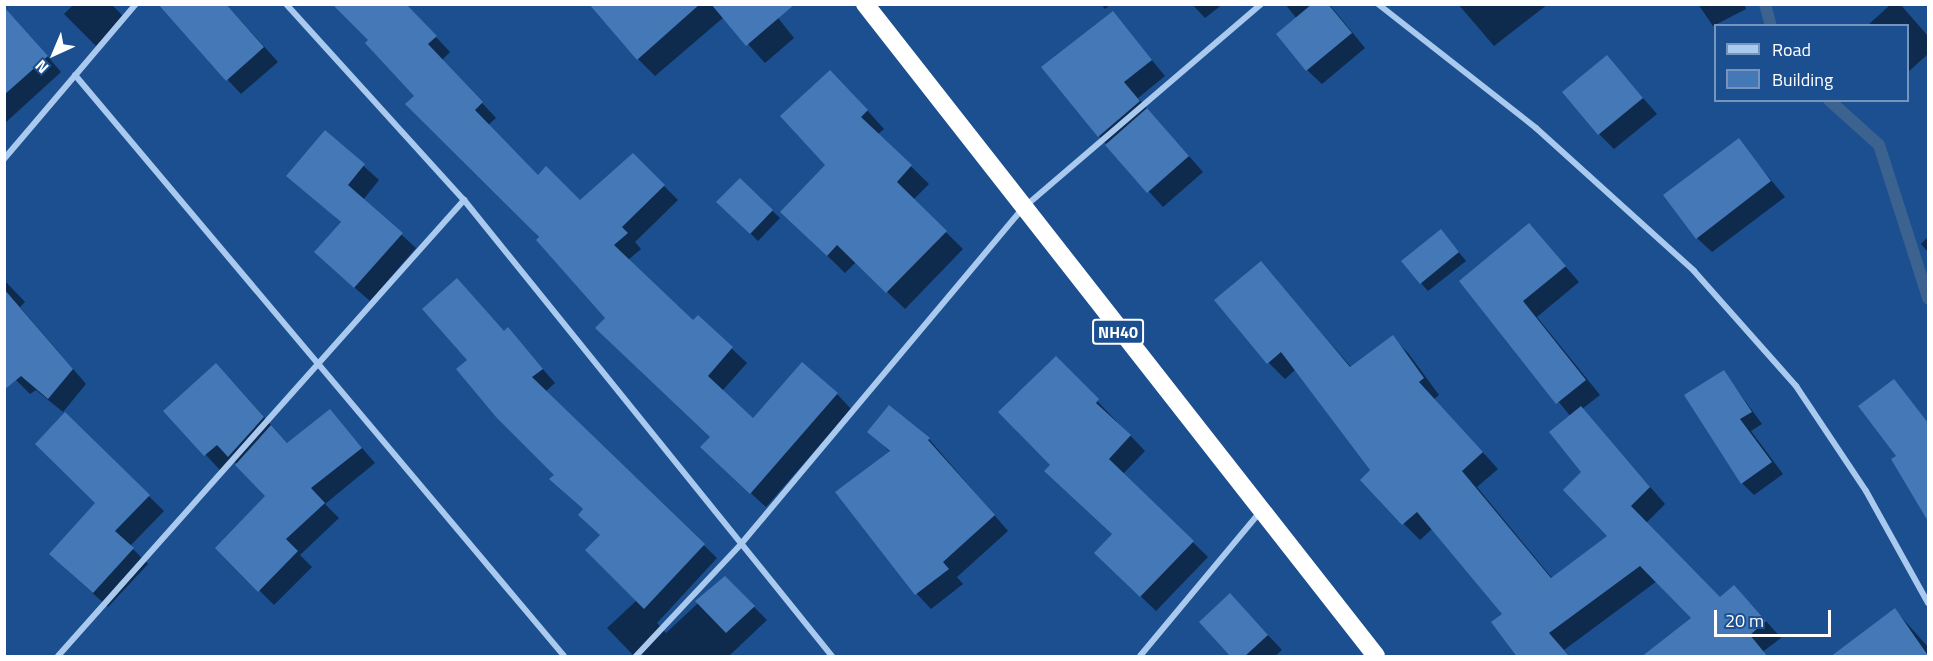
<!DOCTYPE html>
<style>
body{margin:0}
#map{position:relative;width:1933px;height:661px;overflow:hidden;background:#1b4f8f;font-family:"Titillium Web",sans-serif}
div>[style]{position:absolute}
.shadow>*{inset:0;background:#0007}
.stream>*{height:12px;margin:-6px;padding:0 6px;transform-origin:6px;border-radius:6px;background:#3c6290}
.building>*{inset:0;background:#4478b7}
.street>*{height:6px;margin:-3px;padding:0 3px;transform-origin:3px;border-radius:3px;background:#a9c9ee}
.highway>*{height:18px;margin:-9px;padding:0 9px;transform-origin:9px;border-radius:9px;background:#fff}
span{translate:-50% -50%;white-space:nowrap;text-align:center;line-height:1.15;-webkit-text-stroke:4.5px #1b4f8f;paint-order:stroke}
.shield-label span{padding:2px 4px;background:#1b4f8f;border:2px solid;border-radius:4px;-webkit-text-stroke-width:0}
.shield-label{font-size:16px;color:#fff;font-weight:700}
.frame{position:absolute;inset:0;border:6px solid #fff;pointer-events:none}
.legend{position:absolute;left:1714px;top:24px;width:195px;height:78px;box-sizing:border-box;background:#1b4f8f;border:2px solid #7695bc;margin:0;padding:8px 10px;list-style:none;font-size:18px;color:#fff}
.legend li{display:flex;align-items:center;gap:12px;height:30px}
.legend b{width:30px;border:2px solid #7695bc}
.north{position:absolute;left:24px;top:24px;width:60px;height:60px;-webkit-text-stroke:4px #1b4f8f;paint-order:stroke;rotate:224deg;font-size:16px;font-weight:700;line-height:24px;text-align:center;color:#fff}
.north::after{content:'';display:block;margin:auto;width:21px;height:27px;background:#fff;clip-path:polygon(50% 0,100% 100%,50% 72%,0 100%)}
.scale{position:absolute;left:1714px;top:610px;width:117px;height:27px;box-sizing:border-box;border:3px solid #fff;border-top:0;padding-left:8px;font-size:18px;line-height:21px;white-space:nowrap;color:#fff;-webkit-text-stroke:4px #1b4f8f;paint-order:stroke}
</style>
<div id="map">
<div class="shadow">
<div style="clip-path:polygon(74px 4px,111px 4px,124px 17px,96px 46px,64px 14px)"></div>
<div style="clip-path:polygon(226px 4px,278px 62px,241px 94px,227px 79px)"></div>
<div style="clip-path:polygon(405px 4px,450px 52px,442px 60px,496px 118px,488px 125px,538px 177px,580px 202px,633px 155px,678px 200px,635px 242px,641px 249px,628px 260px,694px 322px,698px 317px,747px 363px,722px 391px,753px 420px,837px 394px,851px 409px,766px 507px,717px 462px,712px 437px,416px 96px)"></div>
<div style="clip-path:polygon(617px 4px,767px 4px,794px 38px,765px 63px,724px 17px,655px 76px,638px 59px)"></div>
<div style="clip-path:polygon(1101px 4px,1111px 4px,1105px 9px)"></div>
<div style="clip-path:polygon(1192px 4px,1223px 4px,1205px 18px)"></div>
<div style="clip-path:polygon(1285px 4px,1329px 4px,1365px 48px,1322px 84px,1307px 70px,1297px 19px)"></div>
<div style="clip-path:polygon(1458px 4px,1548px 4px,1494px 46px)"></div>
<div style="clip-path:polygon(1698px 4px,1744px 4px,1746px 9px,1713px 26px)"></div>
<div style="clip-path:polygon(1891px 4px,1900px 4px,1928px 36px,1928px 54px,1908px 72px,1908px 26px,1867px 26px)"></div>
<div style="clip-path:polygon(1113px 13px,1165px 76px,1138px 98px,1203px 172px,1163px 207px,1099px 136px)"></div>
<div style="clip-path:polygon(4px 31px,30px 36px,61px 72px,4px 124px)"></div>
<div style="clip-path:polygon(1607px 57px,1657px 114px,1614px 149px,1599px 134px)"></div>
<div style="clip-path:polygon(848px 89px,884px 129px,878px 134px,929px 184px,913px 200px,963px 249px,905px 309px,856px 262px,845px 273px,800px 229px,827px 165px)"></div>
<div style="clip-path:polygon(326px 132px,379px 180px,363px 200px,416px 248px,370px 301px,331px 267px,342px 223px,288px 176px)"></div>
<div style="clip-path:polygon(1738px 140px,1785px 197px,1712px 252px,1697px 238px)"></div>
<div style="clip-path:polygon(740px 180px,780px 218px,758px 241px,719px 202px)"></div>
<div style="clip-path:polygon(1529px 225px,1579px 282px,1537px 317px,1600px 395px,1582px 409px,1665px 504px,1646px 523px,1720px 599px,1750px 603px,1781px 638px,1757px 656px,1694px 619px,1657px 581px,1564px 650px,1570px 656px,1516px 656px,1493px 622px,1504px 614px,1433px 528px,1420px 540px,1404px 524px,1362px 480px,1372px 470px,1296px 369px,1285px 379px,1269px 363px,1261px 263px,1351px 367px,1392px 337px,1408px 353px,1439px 395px,1434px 399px,1498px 469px,1477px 487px,1552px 578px,1609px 536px,1583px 472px,1571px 417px,1461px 281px)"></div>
<div style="clip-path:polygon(1928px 237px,1928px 252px,1921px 244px)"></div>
<div style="clip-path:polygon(1448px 239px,1466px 261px,1428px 291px,1421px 283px)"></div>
<div style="clip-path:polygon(4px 280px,25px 302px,20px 307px,86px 384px,63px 412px,36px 390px,30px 394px,15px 379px,4px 388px)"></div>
<div style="clip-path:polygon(508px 329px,555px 383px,545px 392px,717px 558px,657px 623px,666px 633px,725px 578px,767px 620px,729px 656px,634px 656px,607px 628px,637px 600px,601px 536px,584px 510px,565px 493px,504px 332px)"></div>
<div style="clip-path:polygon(1056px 358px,1145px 451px,1123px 474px,1208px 557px,1156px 611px,1096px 553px,1113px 535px,1052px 465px)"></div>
<div style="clip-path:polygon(1724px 372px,1762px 424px,1751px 431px,1783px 474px,1754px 495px,1742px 483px,1686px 396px)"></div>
<div style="clip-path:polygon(231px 380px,288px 444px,330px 411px,375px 463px,325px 504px,339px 518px,300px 555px,312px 567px,274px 605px,217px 548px,267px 496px,232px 459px,220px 470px,165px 411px)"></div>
<div style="clip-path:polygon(1894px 381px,1928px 423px,1928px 520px,1898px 456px)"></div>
<div style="clip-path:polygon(65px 415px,164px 511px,130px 546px,148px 564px,108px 607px,66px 569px,97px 503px)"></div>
<div style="clip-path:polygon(869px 432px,929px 439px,1008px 531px,957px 577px,963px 584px,931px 609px,917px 594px,890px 452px)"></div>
<div style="clip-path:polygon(1230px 595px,1282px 650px,1275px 656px,1233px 656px)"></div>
<div style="clip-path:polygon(1895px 610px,1928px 647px,1928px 656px)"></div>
</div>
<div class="stream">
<div style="left:1765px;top:4px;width:23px;rotate:75deg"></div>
<div style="left:1829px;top:100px;width:67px;rotate:42deg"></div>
<div style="left:1879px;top:145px;width:161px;rotate:72.2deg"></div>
</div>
<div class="building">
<div style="clip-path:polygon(158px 4px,226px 4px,264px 47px,226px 81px)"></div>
<div style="clip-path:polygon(332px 4px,406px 4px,437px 36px,428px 44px,483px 102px,475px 110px,538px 175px,546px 166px,580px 200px,633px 153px,665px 185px,622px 227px,628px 233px,614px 245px,693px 320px,698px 315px,733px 347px,708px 376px,753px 418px,802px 362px,838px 393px,750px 494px,700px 447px,710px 437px,595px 328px,605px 318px,536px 240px,539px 237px,405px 104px,414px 96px,365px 43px,368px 40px)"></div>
<div style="clip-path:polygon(589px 4px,700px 4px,637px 60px)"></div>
<div style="clip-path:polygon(711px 4px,795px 4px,746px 46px)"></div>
<div style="clip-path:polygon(1312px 4px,1328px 4px,1352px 33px,1306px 71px,1276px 34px)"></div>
<div style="clip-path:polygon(4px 7px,48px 56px,4px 95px)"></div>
<div style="clip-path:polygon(1113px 11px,1152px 60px,1124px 82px,1140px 101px,1098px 137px,1041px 67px)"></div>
<div style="clip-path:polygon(1607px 55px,1643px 98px,1598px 135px,1562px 92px)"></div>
<div style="clip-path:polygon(830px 70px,868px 110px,861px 117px,912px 165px,897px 182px,947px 231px,886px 293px,837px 245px,827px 256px,780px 212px,825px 165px,780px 116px)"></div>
<div style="clip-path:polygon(1147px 108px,1189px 156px,1147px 193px,1105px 145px)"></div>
<div style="clip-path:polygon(325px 130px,365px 164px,348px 185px,403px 233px,354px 288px,314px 252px,341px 222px,286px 176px)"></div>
<div style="clip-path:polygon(1739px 138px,1771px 181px,1696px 239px,1663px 195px)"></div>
<div style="clip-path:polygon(740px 178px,773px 210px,750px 234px,716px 202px)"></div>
<div style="clip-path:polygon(1529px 223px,1566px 266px,1523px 301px,1586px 380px,1556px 404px,1459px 281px)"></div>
<div style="clip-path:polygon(1441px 229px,1459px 252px,1420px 284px,1401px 261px)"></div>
<div style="clip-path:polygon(1261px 261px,1350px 367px,1393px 335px,1424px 378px,1419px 382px,1483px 452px,1462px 471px,1551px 578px,1607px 536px,1563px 490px,1581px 472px,1549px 432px,1581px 406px,1650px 487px,1631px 506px,1720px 597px,1734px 585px,1766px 621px,1750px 635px,1768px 657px,1641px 657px,1691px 618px,1640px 566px,1549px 633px,1570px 657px,1517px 657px,1491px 622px,1502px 614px,1417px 512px,1402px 525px,1360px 480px,1370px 470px,1281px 352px,1267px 364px,1214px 300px)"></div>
<div style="clip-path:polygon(457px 278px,504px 331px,508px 327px,543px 369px,532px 377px,705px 544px,644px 609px,585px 550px,600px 535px,578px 515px,583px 509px,549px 479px,554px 475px,496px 417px,456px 369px,467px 360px,422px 309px)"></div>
<div style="clip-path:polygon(4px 289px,73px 369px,48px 399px,21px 376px,4px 390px)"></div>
<div style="clip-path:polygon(1056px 356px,1099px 399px,1096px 403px,1131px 435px,1109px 459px,1194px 541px,1140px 597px,1094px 553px,1112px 534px,1044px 471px,1050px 465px,998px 412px)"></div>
<div style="clip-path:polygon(216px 363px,264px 417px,228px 457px,217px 445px,204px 456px,163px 411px)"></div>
<div style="clip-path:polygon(1724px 370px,1752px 412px,1740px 419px,1772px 462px,1741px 484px,1684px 395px)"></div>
<div style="clip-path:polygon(1894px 379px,1929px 424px,1929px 523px,1891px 459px,1896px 456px,1858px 406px)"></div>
<div style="clip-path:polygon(889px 405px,930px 438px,928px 440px,995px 515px,943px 562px,949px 569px,915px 595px,835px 492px,890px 451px,867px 432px)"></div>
<div style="clip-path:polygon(330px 409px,362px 448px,311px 488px,325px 503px,286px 539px,298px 551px,258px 592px,215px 548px,265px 496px,235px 465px,271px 425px,287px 443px)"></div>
<div style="clip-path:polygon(65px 412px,150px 495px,115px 531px,134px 548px,93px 593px,49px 554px,95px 503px,35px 444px)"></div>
<div style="clip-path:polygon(725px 576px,755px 606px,726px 633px,695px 601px)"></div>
<div style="clip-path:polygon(1230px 593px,1268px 635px,1244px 657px,1231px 657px,1199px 622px)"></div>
<div style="clip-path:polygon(1895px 608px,1929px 657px,1830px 657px)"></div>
</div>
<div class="street">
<div style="left:286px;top:4px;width:265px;rotate:47.8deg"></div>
<div style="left:464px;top:200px;width:586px;rotate:51.1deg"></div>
<div style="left:1378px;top:4px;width:201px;rotate:38.1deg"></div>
<div style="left:1536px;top:128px;width:213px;rotate:42.1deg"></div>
<div style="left:1694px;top:271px;width:154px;rotate:48.4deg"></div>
<div style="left:1796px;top:386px;width:126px;rotate:56.3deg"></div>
<div style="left:1866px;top:491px;width:128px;rotate:61deg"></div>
<div style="left:75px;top:75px;width:759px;rotate:49.91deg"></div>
<div style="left:4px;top:159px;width:204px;rotate:-49.6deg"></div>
<div style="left:58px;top:656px;width:611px;rotate:-48.32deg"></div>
<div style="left:636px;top:656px;width:154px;rotate:-46.8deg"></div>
<div style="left:741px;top:544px;width:437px;rotate:-50deg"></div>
<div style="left:1022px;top:209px;width:315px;rotate:-40.6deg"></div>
<div style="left:1140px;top:656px;width:186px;rotate:-50.2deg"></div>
</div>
<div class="highway">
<div style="left:865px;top:4px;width:828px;rotate:51.91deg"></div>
</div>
<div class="shield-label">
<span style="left:1118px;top:332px">NH40</span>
</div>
<div class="frame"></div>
<ul class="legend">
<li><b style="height:8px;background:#a9c9ee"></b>Road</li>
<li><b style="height:16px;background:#4478b7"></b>Building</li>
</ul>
<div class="north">N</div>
<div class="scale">20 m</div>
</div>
